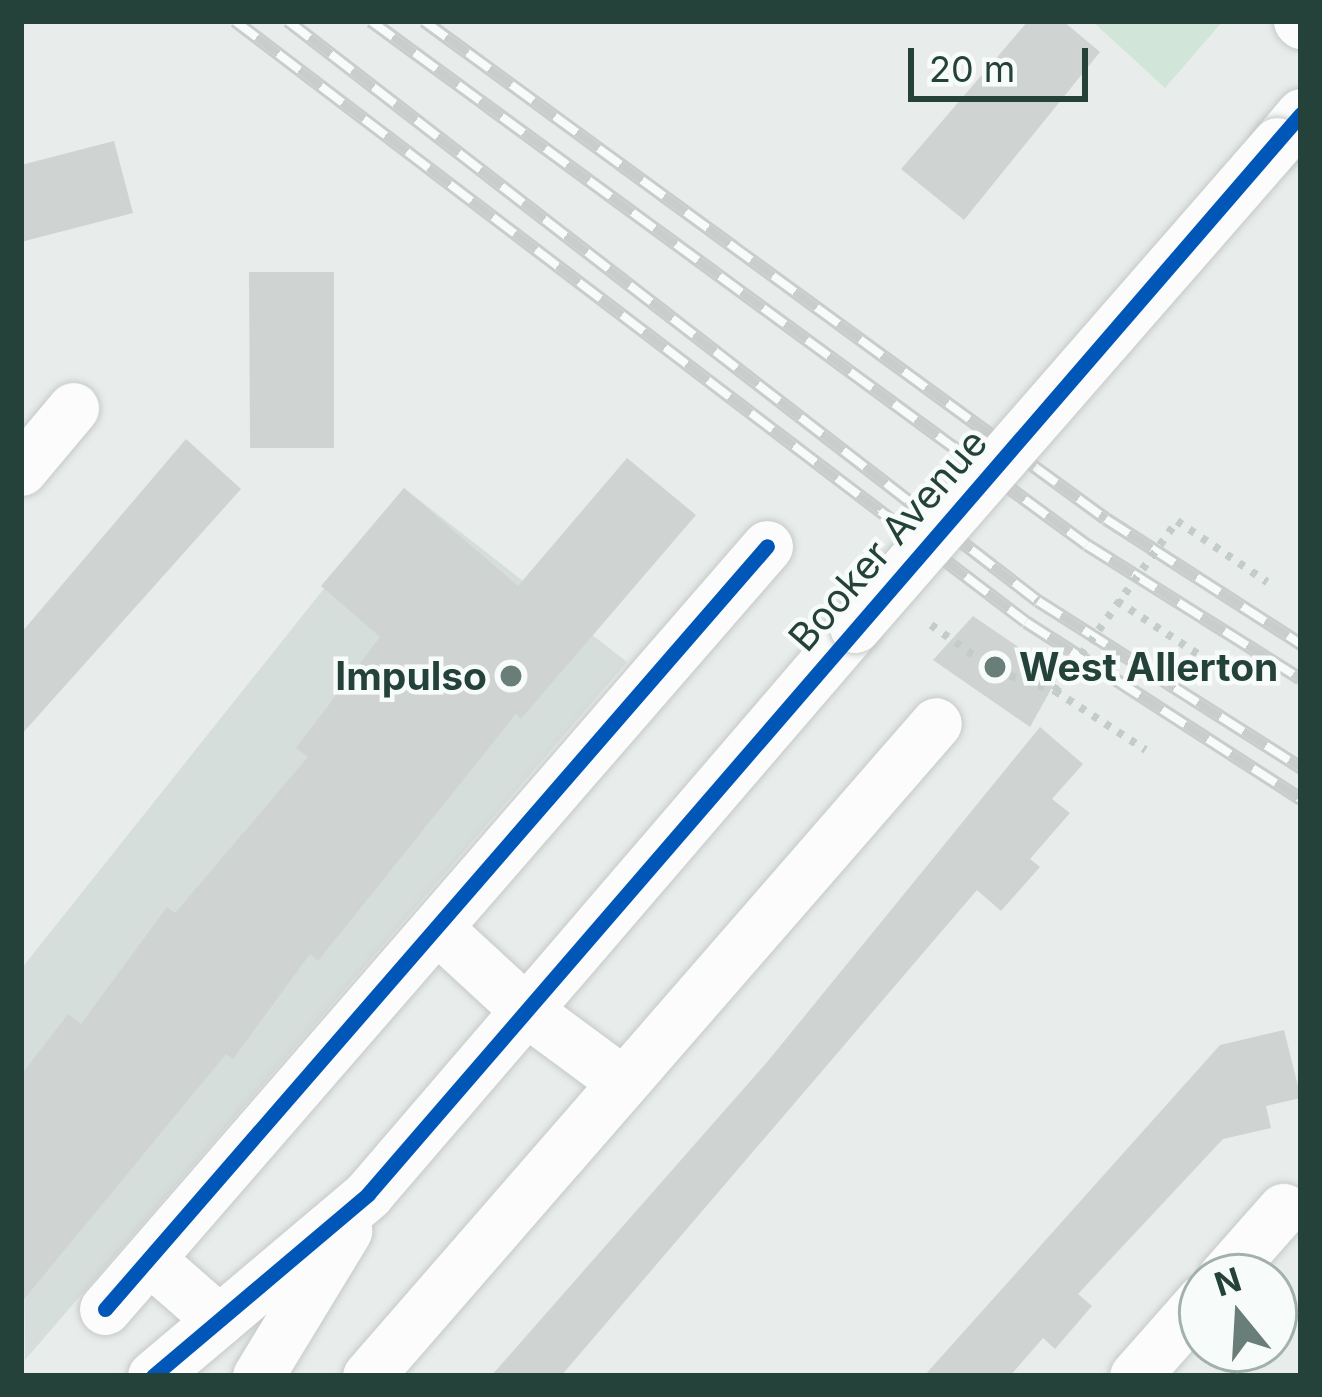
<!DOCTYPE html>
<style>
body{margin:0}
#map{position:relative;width:1322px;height:1397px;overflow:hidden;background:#e8edeb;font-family:Inter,sans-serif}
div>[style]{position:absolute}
.built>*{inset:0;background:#d6dedb}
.green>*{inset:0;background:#d1e6d8}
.building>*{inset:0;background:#cfd4d2}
.path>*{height:8px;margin-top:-4px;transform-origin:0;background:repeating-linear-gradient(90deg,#c3ccca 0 6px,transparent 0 15px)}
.roads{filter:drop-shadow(0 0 3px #c5cac8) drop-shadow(0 0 3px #c5cac8)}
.minor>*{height:51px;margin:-25.5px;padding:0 25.5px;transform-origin:25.5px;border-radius:25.5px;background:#fcfcfc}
.rail>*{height:14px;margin-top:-7px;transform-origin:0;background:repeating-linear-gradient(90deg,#f7fbf9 0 27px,#c9cdcc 0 54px);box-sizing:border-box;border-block:3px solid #c9cdcc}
.path-bridge>*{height:8px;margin-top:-4px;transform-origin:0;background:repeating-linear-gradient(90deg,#c3ccca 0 6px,transparent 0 15px)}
.bridges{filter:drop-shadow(0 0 3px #c5cac8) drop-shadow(0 0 3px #c5cac8)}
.minor-bridge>*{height:51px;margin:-25.5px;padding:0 25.5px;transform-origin:25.5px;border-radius:25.5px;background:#fcfcfc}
.cycleway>*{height:15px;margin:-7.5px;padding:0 7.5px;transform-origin:7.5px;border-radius:7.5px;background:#0057b8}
.dots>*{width:33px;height:33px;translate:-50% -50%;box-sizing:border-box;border:6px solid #f7fbf9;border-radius:50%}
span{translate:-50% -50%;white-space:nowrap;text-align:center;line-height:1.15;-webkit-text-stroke:9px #f7fbf9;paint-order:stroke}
.street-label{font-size:39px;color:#24423a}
.poi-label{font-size:39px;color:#24423a;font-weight:700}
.left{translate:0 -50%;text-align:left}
.right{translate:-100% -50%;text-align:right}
.frame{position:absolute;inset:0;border:24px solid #24423a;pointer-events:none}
.north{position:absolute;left:1178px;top:1253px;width:120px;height:120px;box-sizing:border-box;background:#f7fbf9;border:3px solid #a3b1ad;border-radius:50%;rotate:342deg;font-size:33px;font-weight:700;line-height:48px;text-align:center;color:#24423a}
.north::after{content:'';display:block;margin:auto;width:42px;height:54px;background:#697e78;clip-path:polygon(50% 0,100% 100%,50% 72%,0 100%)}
.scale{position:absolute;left:908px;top:48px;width:180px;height:54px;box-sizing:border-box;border:6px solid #24423a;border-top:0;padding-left:15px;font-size:36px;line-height:42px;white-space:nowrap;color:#24423a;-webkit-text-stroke:9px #f7fbf9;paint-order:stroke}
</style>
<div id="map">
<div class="built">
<div style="clip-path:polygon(404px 488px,627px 662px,25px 1360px,21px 969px)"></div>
</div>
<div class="green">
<div style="clip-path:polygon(1092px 21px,1223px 21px,1165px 88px)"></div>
</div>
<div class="building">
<div style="clip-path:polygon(1028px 21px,1063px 21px,1100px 52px,964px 220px,901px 169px)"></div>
<div style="clip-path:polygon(114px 141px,133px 213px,21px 242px,21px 165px)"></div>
<div style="clip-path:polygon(249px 272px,334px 272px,334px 448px,250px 448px)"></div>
<div style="clip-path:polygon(186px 439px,241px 489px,21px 735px,21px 633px)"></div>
<div style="clip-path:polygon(627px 458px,696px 515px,521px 719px,516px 714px,318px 961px,310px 954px,233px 1059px,226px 1054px,21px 1303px,21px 1075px,68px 1014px,81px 1024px,167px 907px,175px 913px,308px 757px,296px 748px,380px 637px,321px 586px,404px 488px,518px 586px)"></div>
<div style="clip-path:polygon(973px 616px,1059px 675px,1030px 727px,933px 660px)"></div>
<div style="clip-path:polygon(1040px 727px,1083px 764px,1052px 799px,1070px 813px,1030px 859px,1040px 867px,1001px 911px,977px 890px,561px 1376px,491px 1376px,768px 1061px)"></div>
<div style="clip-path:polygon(1284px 1030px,1301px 1098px,1266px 1106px,1271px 1128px,1223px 1139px,1078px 1294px,1092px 1306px,1055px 1349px,1043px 1338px,1010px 1376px,924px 1376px,1220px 1045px)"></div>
</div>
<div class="path">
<div style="left:1177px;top:521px;width:109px;rotate:34.1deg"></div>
<div style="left:1117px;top:601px;width:115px;rotate:33.3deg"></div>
<div style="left:931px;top:625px;width:80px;rotate:35.3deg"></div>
<div style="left:996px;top:671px;width:62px;rotate:18.7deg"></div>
<div style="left:1055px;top:691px;width:108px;rotate:33deg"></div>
</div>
<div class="roads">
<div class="minor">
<div style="left:1299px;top:21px;width:3px;rotate:45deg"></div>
<div style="left:1277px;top:143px;width:38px;rotate:-50deg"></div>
<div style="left:21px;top:470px;width:81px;rotate:-50deg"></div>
<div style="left:438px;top:929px;width:121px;rotate:42.7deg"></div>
<div style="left:527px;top:1011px;width:119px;rotate:36.5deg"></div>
<div style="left:149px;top:1259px;width:93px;rotate:41.1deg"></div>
<div style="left:1223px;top:1277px;width:91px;rotate:-48.6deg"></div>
<div style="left:105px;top:1309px;width:1010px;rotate:-49.05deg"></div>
<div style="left:153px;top:1376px;width:282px;rotate:-40.2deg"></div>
<div style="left:368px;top:1194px;width:747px;rotate:-49.34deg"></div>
<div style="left:258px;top:1376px;width:170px;rotate:-58.7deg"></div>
<div style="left:368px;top:1376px;width:865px;rotate:-48.98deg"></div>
<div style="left:1135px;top:1376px;width:101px;rotate:-48.6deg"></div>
</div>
</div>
<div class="rail">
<div style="left:235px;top:21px;width:993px;rotate:37.23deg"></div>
<div style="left:1026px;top:622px;width:327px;rotate:32.8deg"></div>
<div style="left:288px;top:21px;width:948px;rotate:37.72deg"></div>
<div style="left:1038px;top:601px;width:312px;rotate:32.4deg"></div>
<div style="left:371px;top:21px;width:887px;rotate:36.2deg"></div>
<div style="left:1087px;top:545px;width:252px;rotate:32.1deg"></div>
<div style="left:424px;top:21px;width:844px;rotate:36.14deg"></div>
<div style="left:1106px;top:519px;width:232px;rotate:32.7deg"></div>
</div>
<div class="path-bridge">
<div style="left:1055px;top:691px;width:209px;rotate:-54.3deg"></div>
</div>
<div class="bridges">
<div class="minor-bridge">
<div style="left:855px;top:627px;width:642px;rotate:-48.91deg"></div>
</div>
</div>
<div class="cycleway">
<div style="left:105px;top:1309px;width:1010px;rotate:-49.05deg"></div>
<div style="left:153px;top:1376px;width:282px;rotate:-40.2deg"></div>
<div style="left:368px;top:1194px;width:1427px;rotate:-49.18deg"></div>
</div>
<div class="dots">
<div style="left:995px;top:667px;background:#697e78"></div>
<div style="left:511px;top:676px;background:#697e78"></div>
</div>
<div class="street-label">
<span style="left:888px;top:540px;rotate:-49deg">Booker Avenue</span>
</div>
<div class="poi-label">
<span class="left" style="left:1019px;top:667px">West Allerton</span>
<span class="right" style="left:487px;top:676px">Impulso</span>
</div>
<div class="frame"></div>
<div class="north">N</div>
<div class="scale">20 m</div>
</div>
